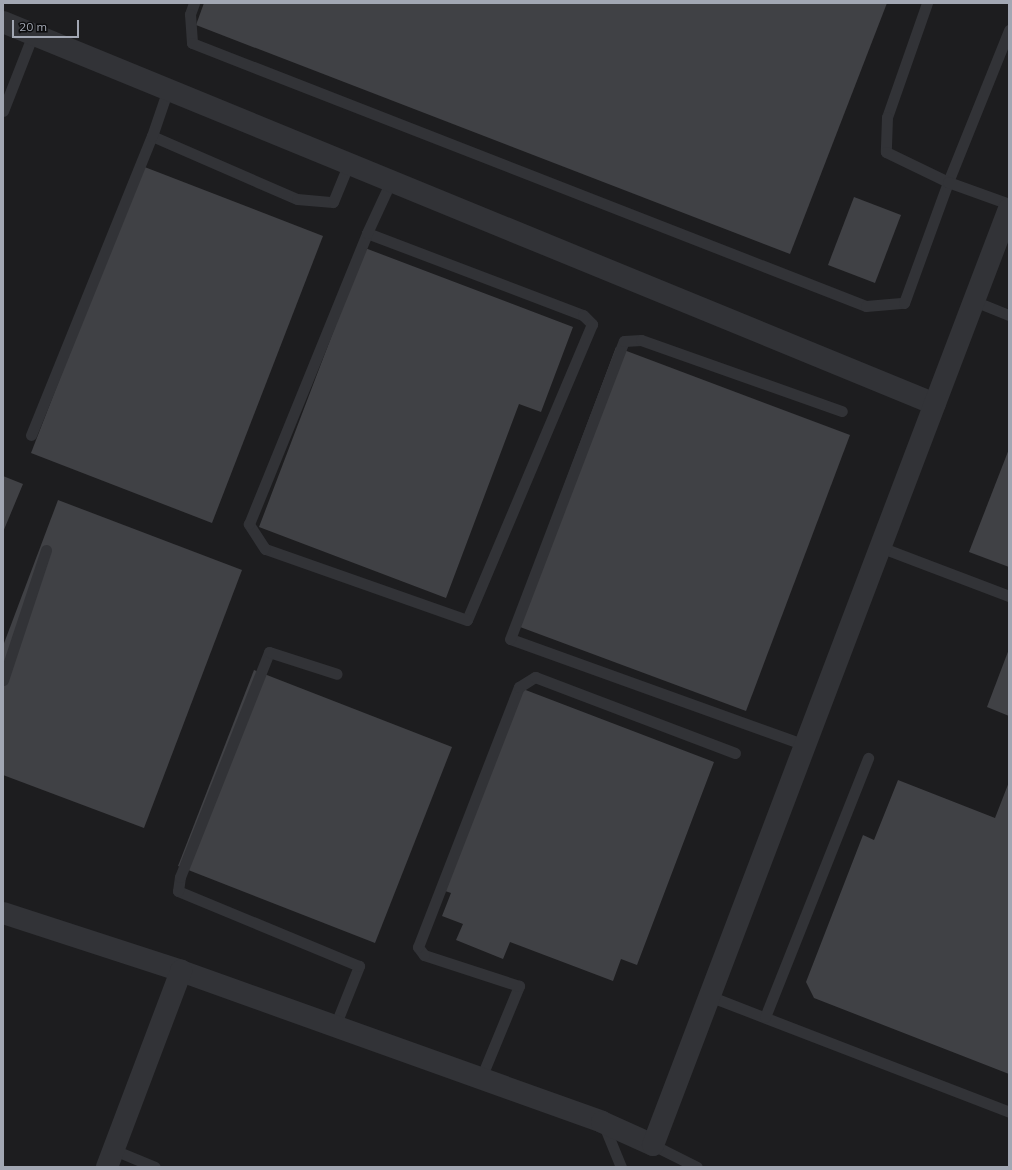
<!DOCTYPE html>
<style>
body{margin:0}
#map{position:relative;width:1012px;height:1170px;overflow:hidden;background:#111112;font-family:Mulish,sans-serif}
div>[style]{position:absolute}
.built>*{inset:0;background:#1d1d1f}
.building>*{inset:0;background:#404145}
.service>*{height:11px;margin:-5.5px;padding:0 5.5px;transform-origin:5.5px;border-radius:5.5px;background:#323337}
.minor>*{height:22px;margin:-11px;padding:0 11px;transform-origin:11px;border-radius:11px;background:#323337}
span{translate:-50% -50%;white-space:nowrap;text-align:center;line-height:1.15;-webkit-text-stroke:3px #0c0c0d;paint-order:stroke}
.frame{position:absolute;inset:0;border:4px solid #a2a7b3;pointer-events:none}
.scale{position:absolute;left:12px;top:20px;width:67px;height:18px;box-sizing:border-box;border:2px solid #a2a7b3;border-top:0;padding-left:5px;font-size:12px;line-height:14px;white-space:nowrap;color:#a2a7b3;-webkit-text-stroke:3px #0c0c0d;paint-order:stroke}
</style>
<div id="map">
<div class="built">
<div style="clip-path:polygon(3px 3px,1009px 3px,1009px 1167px,3px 1167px)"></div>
</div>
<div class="building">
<div style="clip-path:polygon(204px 3px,887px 3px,790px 254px,196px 25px)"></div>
<div style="clip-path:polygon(142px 166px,323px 236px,212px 523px,31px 453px)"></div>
<div style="clip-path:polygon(854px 197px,901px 215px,875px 283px,828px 265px)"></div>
<div style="clip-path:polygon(365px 248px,573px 327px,541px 412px,519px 404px,446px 598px,259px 527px)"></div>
<div style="clip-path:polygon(616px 347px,850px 435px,746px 711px,512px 624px)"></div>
<div style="clip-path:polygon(1009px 449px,1009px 567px,969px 552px)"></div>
<div style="clip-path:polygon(3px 476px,23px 484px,3px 532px)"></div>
<div style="clip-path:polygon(58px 500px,242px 570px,144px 828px,3px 775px,3px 646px)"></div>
<div style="clip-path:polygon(1009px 649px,1009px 716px,987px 707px)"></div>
<div style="clip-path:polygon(254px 670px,452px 747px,375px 943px,178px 866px)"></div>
<div style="clip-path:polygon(523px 689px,714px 762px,637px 965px,621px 959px,613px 981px,510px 942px,503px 959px,456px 940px,463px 924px,442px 916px,451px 893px,445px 891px)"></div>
<div style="clip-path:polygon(898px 780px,995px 818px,1009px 782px,1009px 1074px,814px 998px,806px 982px,863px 835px,874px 840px)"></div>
</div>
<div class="service">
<div style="left:194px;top:3px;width:12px;rotate:110deg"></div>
<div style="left:190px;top:14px;width:29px;rotate:86deg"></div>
<div style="left:192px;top:43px;width:723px;rotate:21.32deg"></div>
<div style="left:866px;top:306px;width:38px;rotate:-5deg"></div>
<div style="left:904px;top:303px;width:129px;rotate:-70deg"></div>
<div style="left:948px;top:182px;width:164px;rotate:-68.1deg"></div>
<div style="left:927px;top:3px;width:121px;rotate:109.3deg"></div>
<div style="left:887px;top:117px;width:35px;rotate:92deg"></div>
<div style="left:886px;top:152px;width:69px;rotate:25.8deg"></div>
<div style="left:948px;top:182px;width:65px;rotate:19.8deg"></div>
<div style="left:3px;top:111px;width:83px;rotate:-68.7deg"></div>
<div style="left:152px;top:136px;width:158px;rotate:23.5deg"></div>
<div style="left:297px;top:199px;width:36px;rotate:5deg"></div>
<div style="left:333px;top:202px;width:42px;rotate:-67.7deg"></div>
<div style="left:367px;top:233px;width:231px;rotate:20.8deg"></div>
<div style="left:583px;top:315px;width:13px;rotate:45deg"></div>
<div style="left:592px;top:324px;width:321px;rotate:112.9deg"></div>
<div style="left:467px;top:620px;width:214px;rotate:-160.6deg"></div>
<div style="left:265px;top:549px;width:30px;rotate:-123deg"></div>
<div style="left:249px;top:524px;width:314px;rotate:-67.9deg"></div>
<div style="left:367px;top:233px;width:57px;rotate:-65.2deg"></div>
<div style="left:974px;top:301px;width:38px;rotate:22deg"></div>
<div style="left:31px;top:435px;width:323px;rotate:-68deg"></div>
<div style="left:152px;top:136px;width:50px;rotate:-71.2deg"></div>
<div style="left:880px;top:547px;width:138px;rotate:20.8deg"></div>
<div style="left:3px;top:680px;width:137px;rotate:-71.7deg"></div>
<div style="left:805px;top:745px;width:313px;rotate:-160.2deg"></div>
<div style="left:510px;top:639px;width:319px;rotate:-69.1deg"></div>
<div style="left:624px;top:341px;width:17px;rotate:-3deg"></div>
<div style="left:641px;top:340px;width:213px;rotate:19.5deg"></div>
<div style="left:709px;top:996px;width:322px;rotate:21.1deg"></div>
<div style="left:765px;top:1017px;width:279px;rotate:-68.3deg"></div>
<div style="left:335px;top:1026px;width:65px;rotate:-68.2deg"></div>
<div style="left:359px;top:966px;width:196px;rotate:-157.5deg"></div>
<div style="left:178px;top:891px;width:14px;rotate:-82deg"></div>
<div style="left:180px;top:877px;width:242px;rotate:-68.4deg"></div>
<div style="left:269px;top:652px;width:71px;rotate:17.9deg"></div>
<div style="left:481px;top:1078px;width:100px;rotate:-67.6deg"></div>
<div style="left:519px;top:986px;width:100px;rotate:-161.9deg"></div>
<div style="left:424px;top:955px;width:10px;rotate:-127deg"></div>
<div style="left:418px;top:947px;width:279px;rotate:-68.8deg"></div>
<div style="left:519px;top:687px;width:19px;rotate:-32deg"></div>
<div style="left:535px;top:677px;width:214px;rotate:20.8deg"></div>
<div style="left:603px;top:1123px;width:48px;rotate:67.8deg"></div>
<div style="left:653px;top:1145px;width:49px;rotate:26.6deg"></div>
<div style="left:114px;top:1150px;width:44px;rotate:22.5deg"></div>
</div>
<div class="minor">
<div style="left:3px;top:22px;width:1007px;rotate:22.29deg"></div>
<div style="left:3px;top:913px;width:187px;rotate:18deg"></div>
<div style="left:181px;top:971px;width:447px;rotate:19.7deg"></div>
<div style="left:602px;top:1122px;width:56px;rotate:24.3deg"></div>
<div style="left:653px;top:1145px;width:1001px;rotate:-69.18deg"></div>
<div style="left:107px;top:1167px;width:210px;rotate:-69.3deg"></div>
</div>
<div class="frame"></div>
<div class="scale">20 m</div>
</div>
